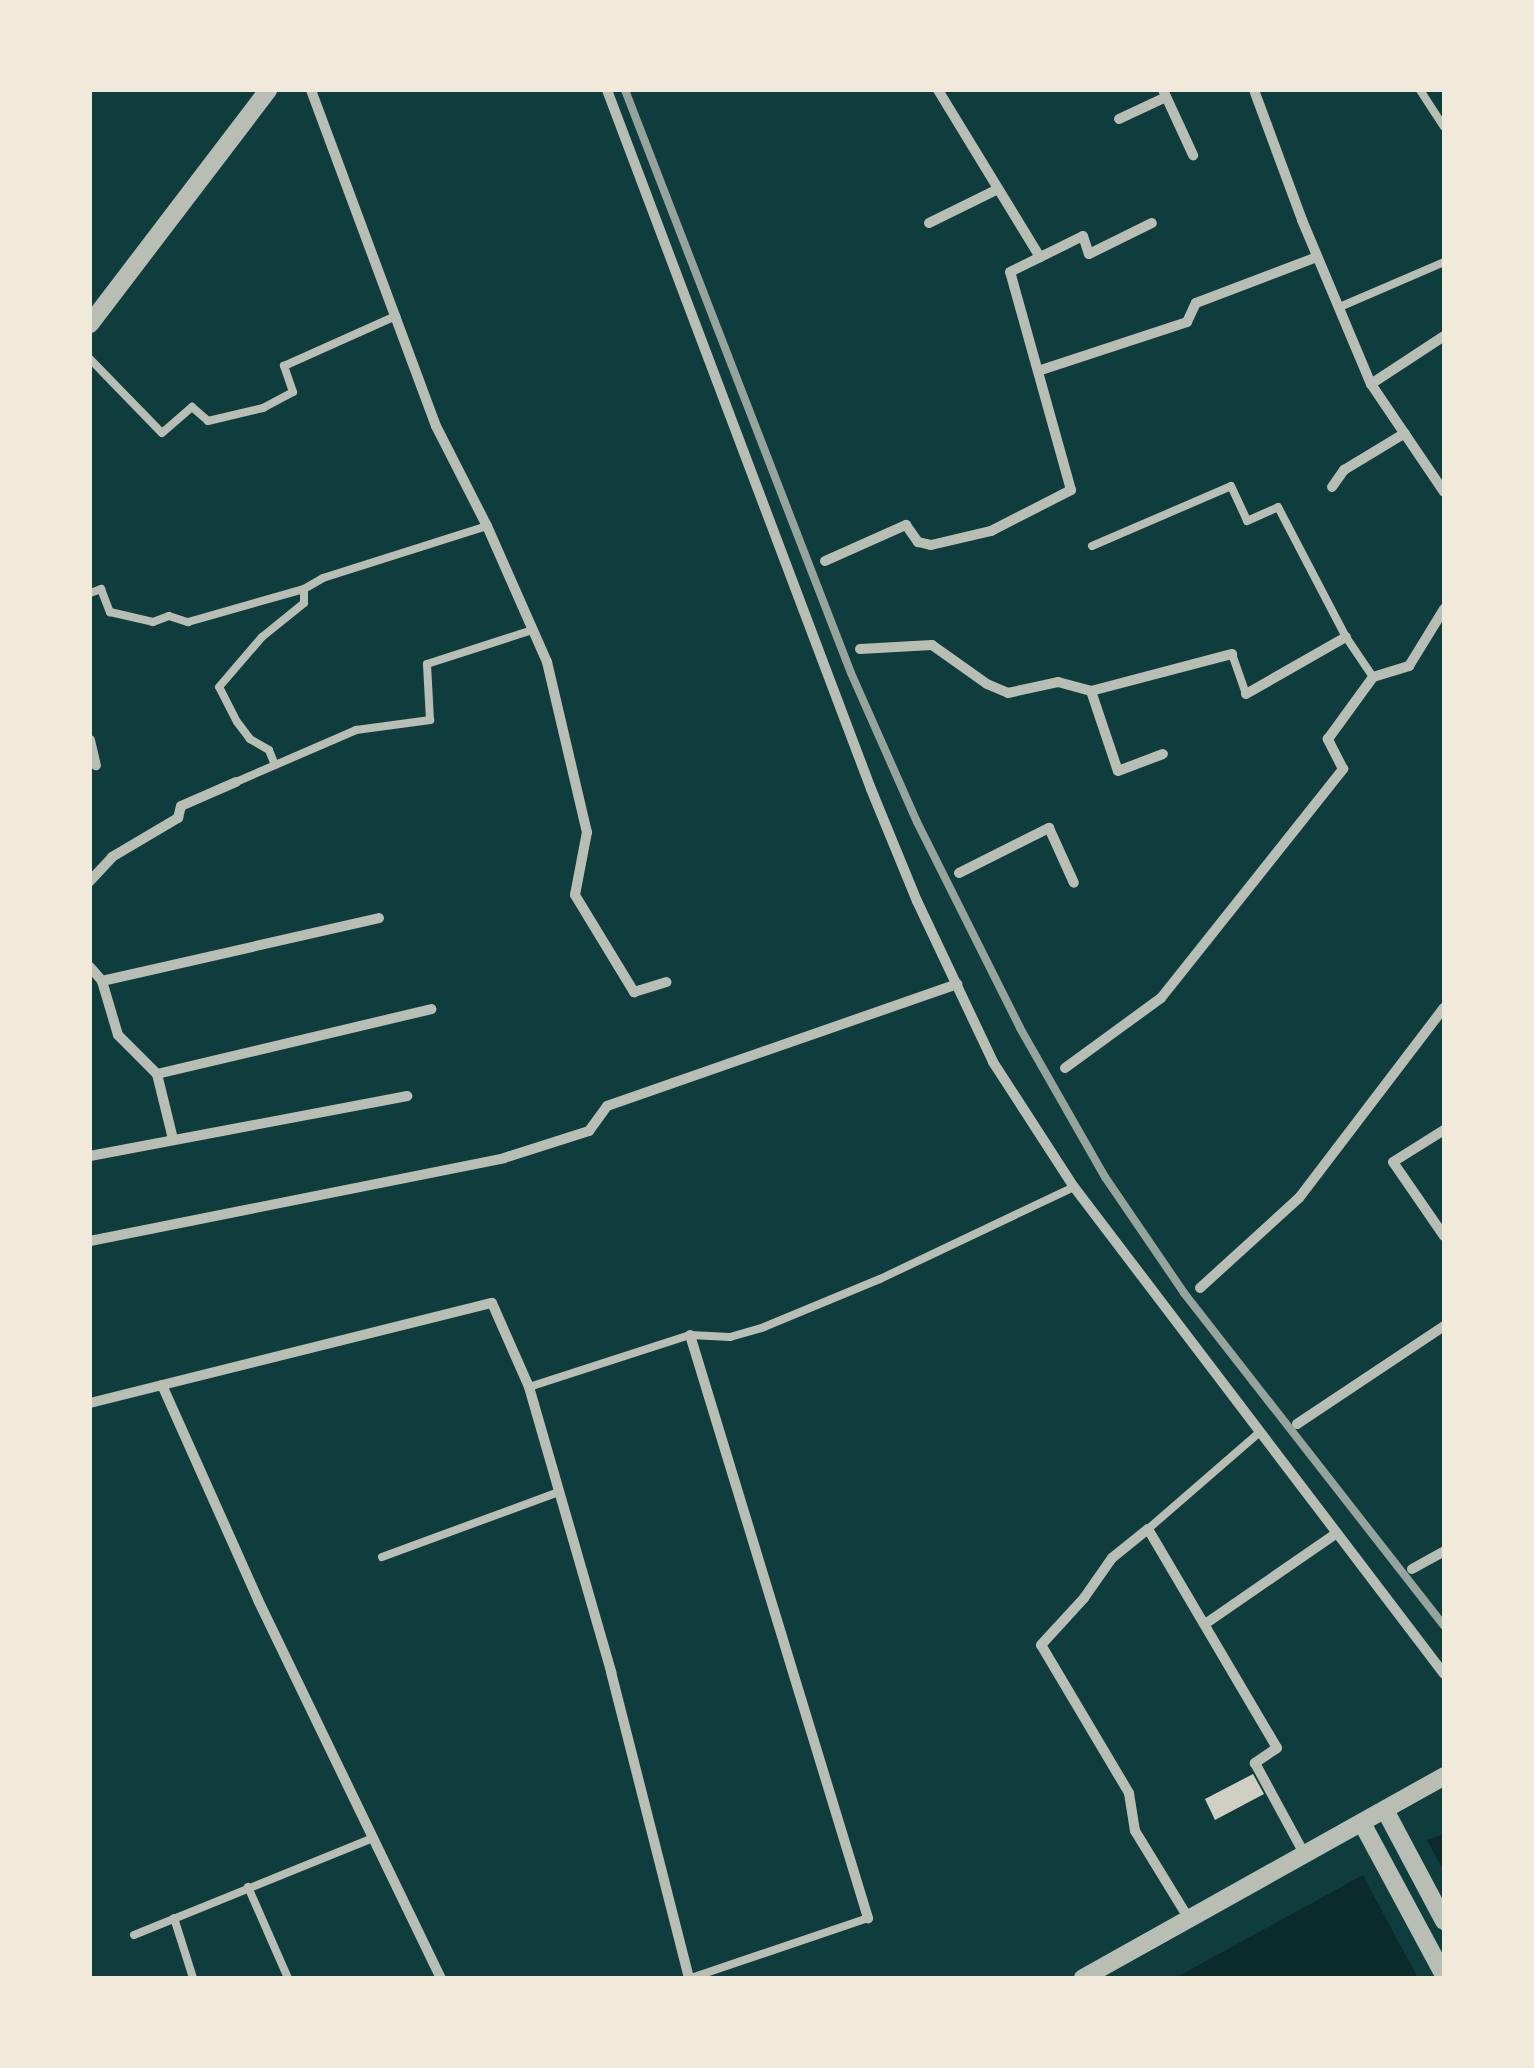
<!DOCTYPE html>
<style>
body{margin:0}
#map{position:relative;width:1534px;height:2068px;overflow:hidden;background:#0f3d3e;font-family:"Work Sans",sans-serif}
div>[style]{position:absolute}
.water>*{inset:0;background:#0a2a2b}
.pier>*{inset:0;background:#0f3d3e}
.building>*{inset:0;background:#cfcfc3}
.service>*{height:8px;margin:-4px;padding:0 4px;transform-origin:4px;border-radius:4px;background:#b8beb3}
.minor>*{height:10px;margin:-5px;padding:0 5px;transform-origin:5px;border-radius:5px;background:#b8beb3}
.tertiary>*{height:18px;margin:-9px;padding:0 9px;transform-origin:9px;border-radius:9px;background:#b8beb3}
.rail>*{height:8px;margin:-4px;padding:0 4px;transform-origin:4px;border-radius:4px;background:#97a49c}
span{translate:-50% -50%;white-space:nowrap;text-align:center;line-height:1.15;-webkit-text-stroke:9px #f1e9da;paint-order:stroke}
.frame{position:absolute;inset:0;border:92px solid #f1e9da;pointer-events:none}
</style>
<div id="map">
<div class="water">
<div style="clip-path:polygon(1444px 1834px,1444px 1978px,1175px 1978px,1427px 1840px)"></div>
</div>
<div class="pier">
<div style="clip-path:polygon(1424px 1835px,1444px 1871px,1444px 1978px,1418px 1978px,1360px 1870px)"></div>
</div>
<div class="building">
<div style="clip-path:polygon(1253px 1774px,1264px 1794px,1215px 1820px,1205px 1799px)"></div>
</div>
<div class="service">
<div style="left:1420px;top:90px;width:44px;rotate:57deg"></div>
<div style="left:1342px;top:306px;width:111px;rotate:-23.3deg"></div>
<div style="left:90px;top:359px;width:103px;rotate:45.8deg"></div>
<div style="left:162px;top:433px;width:40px;rotate:-41deg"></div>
<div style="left:192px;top:407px;width:21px;rotate:41deg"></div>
<div style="left:208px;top:421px;width:57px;rotate:-13.3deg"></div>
<div style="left:263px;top:408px;width:34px;rotate:-28deg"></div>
<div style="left:293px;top:392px;width:28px;rotate:-109deg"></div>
<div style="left:284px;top:366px;width:123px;rotate:-24.1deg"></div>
<div style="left:1092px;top:546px;width:151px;rotate:-23.3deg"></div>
<div style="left:1231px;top:486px;width:38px;rotate:65deg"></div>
<div style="left:1247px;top:521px;width:34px;rotate:-24deg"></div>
<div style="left:1278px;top:507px;width:147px;rotate:62.4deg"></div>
<div style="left:1346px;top:637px;width:48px;rotate:56deg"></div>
<div style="left:90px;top:593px;width:12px;rotate:-20deg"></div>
<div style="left:101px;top:589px;width:25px;rotate:69deg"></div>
<div style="left:110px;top:612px;width:44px;rotate:13.1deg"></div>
<div style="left:153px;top:622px;width:17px;rotate:-21deg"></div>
<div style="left:169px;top:616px;width:20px;rotate:18deg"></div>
<div style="left:188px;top:622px;width:121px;rotate:-15.9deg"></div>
<div style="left:304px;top:589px;width:22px;rotate:-30deg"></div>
<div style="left:323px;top:578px;width:172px;rotate:-17.6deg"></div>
<div style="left:1232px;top:654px;width:42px;rotate:70.7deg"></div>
<div style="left:275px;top:765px;width:16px;rotate:-112deg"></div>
<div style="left:269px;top:750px;width:22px;rotate:-150deg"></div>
<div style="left:250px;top:739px;width:21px;rotate:-127deg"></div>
<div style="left:237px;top:722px;width:39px;rotate:-117deg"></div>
<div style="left:219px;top:687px;width:66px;rotate:-49.3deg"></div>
<div style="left:262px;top:637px;width:54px;rotate:-39deg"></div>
<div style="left:304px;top:603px;width:14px;rotate:-90deg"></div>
<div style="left:236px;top:782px;width:131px;rotate:-23.4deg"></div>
<div style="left:356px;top:730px;width:75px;rotate:-7.7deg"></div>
<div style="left:430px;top:720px;width:56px;rotate:-93.1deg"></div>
<div style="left:427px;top:664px;width:110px;rotate:-17.9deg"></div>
<div style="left:529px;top:1387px;width:169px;rotate:-17.9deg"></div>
<div style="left:690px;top:1335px;width:40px;rotate:2.9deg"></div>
<div style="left:730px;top:1337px;width:35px;rotate:-16deg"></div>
<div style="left:764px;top:1327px;width:126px;rotate:-22.5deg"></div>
<div style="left:880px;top:1279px;width:215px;rotate:-25.4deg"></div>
<div style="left:1148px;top:1529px;width:148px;rotate:-40.9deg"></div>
<div style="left:382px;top:1557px;width:189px;rotate:-20.2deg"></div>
<div style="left:248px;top:1887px;width:99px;rotate:66.3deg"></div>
<div style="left:174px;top:1918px;width:63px;rotate:72.4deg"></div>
<div style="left:134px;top:1935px;width:256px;rotate:-22.1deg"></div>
<div style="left:691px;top:1978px;width:187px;rotate:-18.7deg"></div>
</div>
<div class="minor">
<div style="left:311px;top:90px;width:358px;rotate:69.6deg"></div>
<div style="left:436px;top:426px;width:112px;rotate:63deg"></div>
<div style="left:487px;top:526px;width:149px;rotate:66.2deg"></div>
<div style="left:547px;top:662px;width:175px;rotate:76.8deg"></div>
<div style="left:587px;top:832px;width:64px;rotate:100.8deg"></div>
<div style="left:575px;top:895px;width:114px;rotate:58.7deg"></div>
<div style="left:634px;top:992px;width:34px;rotate:-17deg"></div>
<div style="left:607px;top:90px;width:747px;rotate:69.31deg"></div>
<div style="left:871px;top:789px;width:121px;rotate:67.7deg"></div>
<div style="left:917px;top:901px;width:178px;rotate:64.7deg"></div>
<div style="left:993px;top:1062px;width:149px;rotate:57.1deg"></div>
<div style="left:1074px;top:1187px;width:612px;rotate:52.77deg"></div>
<div style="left:938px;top:90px;width:196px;rotate:58.6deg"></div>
<div style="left:1163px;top:90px;width:72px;rotate:65.2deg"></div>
<div style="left:1254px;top:90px;width:139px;rotate:69.7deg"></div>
<div style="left:1302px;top:220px;width:178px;rotate:67.2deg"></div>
<div style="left:1371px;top:384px;width:130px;rotate:55.9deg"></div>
<div style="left:1119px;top:119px;width:52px;rotate:-25.1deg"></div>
<div style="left:929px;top:223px;width:77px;rotate:-26.2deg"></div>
<div style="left:1038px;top:371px;width:157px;rotate:-18.2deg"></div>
<div style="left:1187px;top:322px;width:21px;rotate:-65deg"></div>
<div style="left:1196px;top:303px;width:129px;rotate:-20.8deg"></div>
<div style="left:1371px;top:384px;width:87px;rotate:-33.3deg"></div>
<div style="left:1332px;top:487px;width:21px;rotate:-55deg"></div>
<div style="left:1344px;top:470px;width:71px;rotate:-31.2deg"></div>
<div style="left:825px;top:561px;width:89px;rotate:-24deg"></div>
<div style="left:906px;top:525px;width:21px;rotate:55deg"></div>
<div style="left:918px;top:542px;width:13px;rotate:13deg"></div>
<div style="left:931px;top:545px;width:62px;rotate:-13.1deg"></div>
<div style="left:991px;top:531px;width:90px;rotate:-27.1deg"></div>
<div style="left:1071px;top:490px;width:226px;rotate:-105.6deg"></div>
<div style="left:1010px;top:272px;width:81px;rotate:-26.3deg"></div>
<div style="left:1083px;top:236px;width:19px;rotate:72deg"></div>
<div style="left:1089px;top:254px;width:70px;rotate:-26.2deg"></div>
<div style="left:860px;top:649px;width:72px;rotate:-3.2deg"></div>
<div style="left:932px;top:645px;width:67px;rotate:35.3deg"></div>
<div style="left:987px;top:684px;width:23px;rotate:23deg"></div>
<div style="left:1008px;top:693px;width:51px;rotate:-12.4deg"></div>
<div style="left:1058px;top:682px;width:34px;rotate:15deg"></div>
<div style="left:1091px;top:691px;width:146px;rotate:-14.7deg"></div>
<div style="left:1091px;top:691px;width:84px;rotate:71.4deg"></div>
<div style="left:1118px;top:771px;width:48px;rotate:-20.7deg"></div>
<div style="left:1246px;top:694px;width:115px;rotate:-29.7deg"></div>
<div style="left:90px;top:740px;width:26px;rotate:77deg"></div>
<div style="left:959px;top:873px;width:101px;rotate:-26.6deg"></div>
<div style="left:1049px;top:828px;width:60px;rotate:65.6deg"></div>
<div style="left:90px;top:881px;width:33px;rotate:-47deg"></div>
<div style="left:112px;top:857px;width:77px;rotate:-30.6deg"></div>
<div style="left:178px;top:818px;width:12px;rotate:-76deg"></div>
<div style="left:181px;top:806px;width:60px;rotate:-23.6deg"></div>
<div style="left:90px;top:967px;width:18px;rotate:49deg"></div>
<div style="left:102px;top:981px;width:56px;rotate:73.5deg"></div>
<div style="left:118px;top:1035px;width:55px;rotate:45deg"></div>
<div style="left:157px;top:1074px;width:67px;rotate:76.2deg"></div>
<div style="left:102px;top:981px;width:284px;rotate:-12.8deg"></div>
<div style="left:1065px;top:1068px;width:119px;rotate:-36.1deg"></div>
<div style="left:1161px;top:998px;width:293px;rotate:-51.5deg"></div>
<div style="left:1343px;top:769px;width:34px;rotate:-117deg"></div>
<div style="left:1328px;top:739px;width:77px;rotate:-54deg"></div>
<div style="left:1373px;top:677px;width:38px;rotate:-17deg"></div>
<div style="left:1409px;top:666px;width:67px;rotate:-58.4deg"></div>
<div style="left:157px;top:1074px;width:282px;rotate:-13.3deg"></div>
<div style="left:1444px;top:1130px;width:60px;rotate:147.9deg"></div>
<div style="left:1393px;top:1162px;width:90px;rotate:55.4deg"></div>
<div style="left:90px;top:1156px;width:323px;rotate:-10.7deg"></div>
<div style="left:90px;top:1241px;width:422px;rotate:-11.3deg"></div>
<div style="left:504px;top:1158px;width:89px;rotate:-17.6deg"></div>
<div style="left:589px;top:1131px;width:31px;rotate:-54deg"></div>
<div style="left:607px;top:1106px;width:371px;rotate:-19.2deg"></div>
<div style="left:1200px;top:1288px;width:134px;rotate:-42.3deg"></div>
<div style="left:1299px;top:1198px;width:239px;rotate:-52.7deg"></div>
<div style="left:690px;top:1335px;width:610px;rotate:73.02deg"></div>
<div style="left:162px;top:1385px;width:235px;rotate:65.9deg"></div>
<div style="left:258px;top:1600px;width:420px;rotate:64.2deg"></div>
<div style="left:90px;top:1403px;width:414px;rotate:-14deg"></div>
<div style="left:492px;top:1303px;width:92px;rotate:66.2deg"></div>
<div style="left:529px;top:1387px;width:297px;rotate:73.9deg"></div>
<div style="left:611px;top:1672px;width:316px;rotate:75.7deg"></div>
<div style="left:1297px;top:1424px;width:177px;rotate:-33.7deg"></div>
<div style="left:1412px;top:1569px;width:37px;rotate:-29deg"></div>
<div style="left:1205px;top:1624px;width:160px;rotate:-34.6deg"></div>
<div style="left:1189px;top:1919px;width:103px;rotate:-121.5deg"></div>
<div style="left:1135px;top:1831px;width:38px;rotate:-99deg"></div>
<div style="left:1129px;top:1793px;width:172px;rotate:-120.7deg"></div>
<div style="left:1041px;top:1645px;width:64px;rotate:-47.5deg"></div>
<div style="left:1084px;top:1598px;width:49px;rotate:-55deg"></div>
<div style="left:1112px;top:1558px;width:46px;rotate:-38.9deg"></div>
<div style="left:1148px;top:1529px;width:254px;rotate:59.5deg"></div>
<div style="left:1277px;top:1748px;width:27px;rotate:146deg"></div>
<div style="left:1255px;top:1763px;width:105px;rotate:61.5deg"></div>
</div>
<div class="tertiary">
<div style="left:90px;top:324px;width:294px;rotate:-52.7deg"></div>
<div style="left:1385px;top:1810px;width:126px;rotate:62deg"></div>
<div style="left:1362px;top:1823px;width:173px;rotate:61.7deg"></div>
<div style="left:1083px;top:1978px;width:414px;rotate:-29.2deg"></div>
</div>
<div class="rail">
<div style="left:625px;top:90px;width:625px;rotate:68.81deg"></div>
<div style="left:851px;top:673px;width:163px;rotate:66.1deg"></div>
<div style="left:917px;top:822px;width:230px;rotate:63.4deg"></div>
<div style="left:1020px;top:1028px;width:172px;rotate:60.3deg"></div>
<div style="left:1105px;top:1177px;width:140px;rotate:55.7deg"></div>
<div style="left:1184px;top:1293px;width:422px;rotate:52deg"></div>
</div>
<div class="frame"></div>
</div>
